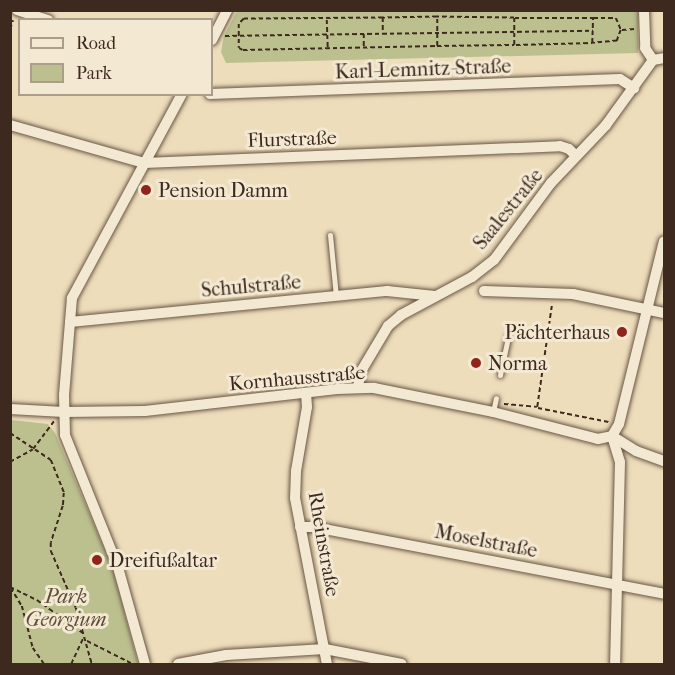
<!DOCTYPE html>
<meta charset="utf-8">
<style>
body{margin:0}
#map{position:relative;width:675px;height:675px;overflow:hidden;background:#edddbb;font-family:"IM FELL French Canon",serif}
div>[style]{position:absolute}
.green>*{inset:0;background:#bbc08e}
.path>*{height:1.5px;margin-top:-0.75px;transform-origin:0;background:repeating-linear-gradient(90deg,#3e291e 0 4.5px,transparent 0 7.5px)}
.roads{filter:drop-shadow(0 0 2px #6a5645) drop-shadow(0 0 2px #6a5645)}
.lane>*{height:5px;margin:-2.5px;padding:0 2.5px;transform-origin:2.5px;border-radius:2.5px;background:#f3e9d3}
.street>*{height:10px;margin:-5px;padding:0 5px;transform-origin:5px;border-radius:5px;background:#f3e9d3}
.dots>*{width:16px;height:16px;translate:-50% -50%;box-sizing:border-box;border:3px solid #f3e9d3;border-radius:50%}
span{translate:-50% -50%;white-space:nowrap;text-align:center;line-height:1.15;-webkit-text-stroke:6px #f3e9d3;paint-order:stroke}
.street-label{font-size:20px;color:#3e291e}
.poi-label{font-size:20px;color:#3e291e}
.left{translate:0 -50%;text-align:left}
.right{translate:-100% -50%;text-align:right}
.park-label{font-size:20px;color:#5d4f3a;font-style:italic}
.frame{position:absolute;inset:0;border:12px solid #3e291e;pointer-events:none}
.legend{position:absolute;left:18px;top:18px;width:195px;height:78px;box-sizing:border-box;background:#f3e9d3;border:2px solid #ab9c8b;margin:0;padding:8px 10px;list-style:none;font-size:18px;color:#3e291e}
.legend li{display:flex;align-items:center;gap:12px;height:30px}
.legend b{width:30px;border:2px solid #ab9c8b}
</style>
<div id="map">
<div class="green">
<div style="clip-path:polygon(237px 11px,638px 11px,638px 53px,226px 63px,221px 52px,224px 36px)"></div>
<div style="clip-path:polygon(11px 420px,48px 424px,55px 433px,113px 569px,138px 664px,11px 664px)"></div>
</div>
<div class="path">
<div style="left:383px;top:18px;width:15px;rotate:90deg"></div>
<div style="left:515px;top:18px;width:78px"></div>
<div style="left:593px;top:18px;width:23px"></div>
<div style="left:616px;top:18px;width:13px;rotate:67deg"></div>
<div style="left:621px;top:30px;width:12px;rotate:110deg"></div>
<div style="left:617px;top:41px;width:25px;rotate:175deg"></div>
<div style="left:592px;top:43px;width:25px;rotate:-88deg"></div>
<div style="left:327px;top:20px;width:28px;rotate:88deg"></div>
<div style="left:10px;top:29px;width:9px;rotate:-72deg"></div>
<div style="left:622px;top:30px;width:13px;rotate:-4deg"></div>
<div style="left:364px;top:34px;width:13px;rotate:90deg"></div>
<div style="left:225px;top:36px;width:368px;rotate:-0.8deg"></div>
<div style="left:516px;top:45px;width:76px;rotate:-1.5deg"></div>
<div style="left:437px;top:46px;width:77px;rotate:-0.7deg"></div>
<div style="left:514px;top:45px;width:27px;rotate:-90deg"></div>
<div style="left:514px;top:18px;width:77px;rotate:-179.3deg"></div>
<div style="left:437px;top:17px;width:54px;rotate:178.9deg"></div>
<div style="left:383px;top:18px;width:139px;rotate:179.6deg"></div>
<div style="left:244px;top:19px;width:7px;rotate:135deg"></div>
<div style="left:239px;top:24px;width:24px;rotate:90deg"></div>
<div style="left:239px;top:48px;width:4px;rotate:27deg"></div>
<div style="left:243px;top:50px;width:194px;rotate:-1.2deg"></div>
<div style="left:437px;top:46px;width:29px;rotate:-90deg"></div>
<div style="left:504px;top:404px;width:33px;rotate:5deg"></div>
<div style="left:537px;top:407px;width:105px;rotate:-81.8deg"></div>
<div style="left:538px;top:408px;width:72px;rotate:11.2deg"></div>
<div style="left:10px;top:433px;width:49px;rotate:33.4deg"></div>
<div style="left:51px;top:460px;width:35px;rotate:68deg"></div>
<div style="left:64px;top:493px;width:13px;rotate:94deg"></div>
<div style="left:63px;top:506px;width:39px;rotate:108deg"></div>
<div style="left:51px;top:543px;width:8px;rotate:90deg"></div>
<div style="left:51px;top:551px;width:62px;rotate:66.3deg"></div>
<div style="left:76px;top:608px;width:58px;rotate:74.1deg"></div>
<div style="left:10px;top:462px;width:26px;rotate:-29deg"></div>
<div style="left:33px;top:449px;width:35px;rotate:-53deg"></div>
<div style="left:10px;top:587px;width:30px;rotate:26deg"></div>
<div style="left:37px;top:600px;width:57px;rotate:35.7deg"></div>
<div style="left:11px;top:588px;width:21px;rotate:59deg"></div>
<div style="left:22px;top:606px;width:43px;rotate:75.3deg"></div>
<div style="left:33px;top:648px;width:19px;rotate:55deg"></div>
<div style="left:87px;top:641px;width:51px;rotate:26.6deg"></div>
<div style="left:71px;top:664px;width:29px;rotate:-65deg"></div>
</div>
<div class="roads">
<div class="lane">
<div style="left:330px;top:235px;width:61px;rotate:84.4deg"></div>
<div style="left:500px;top:375px;width:39px;rotate:-78deg"></div>
<div style="left:493px;top:412px;width:14px;rotate:-78deg"></div>
</div>
<div class="street">
<div style="left:17px;top:10px;width:33px;rotate:18deg"></div>
<div style="left:644px;top:10px;width:38px;rotate:88deg"></div>
<div style="left:645px;top:48px;width:14px;rotate:56deg"></div>
<div style="left:653px;top:60px;width:11px;rotate:-10deg"></div>
<div style="left:212px;top:40px;width:34px;rotate:-63deg"></div>
<div style="left:210px;top:94px;width:410px;rotate:-2.1deg"></div>
<div style="left:620px;top:79px;width:17px;rotate:33deg"></div>
<div style="left:10px;top:125px;width:139px;rotate:15.8deg"></div>
<div style="left:144px;top:163px;width:416px;rotate:-2.3deg"></div>
<div style="left:560px;top:146px;width:9px;rotate:18deg"></div>
<div style="left:569px;top:149px;width:10px;rotate:45deg"></div>
<div style="left:484px;top:291px;width:89px;rotate:1.9deg"></div>
<div style="left:573px;top:294px;width:93px;rotate:11.8deg"></div>
<div style="left:70px;top:322px;width:319px;rotate:-5.6deg"></div>
<div style="left:387px;top:291px;width:48px;rotate:5.9deg"></div>
<div style="left:358px;top:388px;width:15px;rotate:-82deg"></div>
<div style="left:360px;top:373px;width:55px;rotate:-59.2deg"></div>
<div style="left:388px;top:326px;width:17px;rotate:-40deg"></div>
<div style="left:401px;top:315px;width:81px;rotate:-28.2deg"></div>
<div style="left:472px;top:277px;width:28px;rotate:-38deg"></div>
<div style="left:494px;top:260px;width:96px;rotate:-53.5deg"></div>
<div style="left:551px;top:183px;width:80px;rotate:-46.5deg"></div>
<div style="left:606px;top:125px;width:80px;rotate:-54.1deg"></div>
<div style="left:306px;top:393px;width:14px;rotate:86deg"></div>
<div style="left:307px;top:407px;width:65px;rotate:99.8deg"></div>
<div style="left:296px;top:471px;width:27px;rotate:92deg"></div>
<div style="left:295px;top:498px;width:169px;rotate:79.1deg"></div>
<div style="left:10px;top:409px;width:54px;rotate:3.2deg"></div>
<div style="left:64px;top:412px;width:81px;rotate:-0.7deg"></div>
<div style="left:145px;top:411px;width:193px;rotate:-6.5deg"></div>
<div style="left:337px;top:389px;width:37px;rotate:-2deg"></div>
<div style="left:374px;top:388px;width:121px;rotate:11.4deg"></div>
<div style="left:493px;top:412px;width:108px;rotate:14.4deg"></div>
<div style="left:598px;top:439px;width:14px;rotate:-12deg"></div>
<div style="left:612px;top:436px;width:27px;rotate:73deg"></div>
<div style="left:620px;top:462px;width:202px;rotate:91.4deg"></div>
<div style="left:612px;top:436px;width:14px;rotate:-60deg"></div>
<div style="left:619px;top:424px;width:188px;rotate:-76.2deg"></div>
<div style="left:612px;top:436px;width:28px;rotate:32deg"></div>
<div style="left:636px;top:451px;width:30px;rotate:20deg"></div>
<div style="left:300px;top:527px;width:14px"></div>
<div style="left:314px;top:527px;width:356px;rotate:10.8deg"></div>
<div style="left:145px;top:664px;width:101px;rotate:-105.6deg"></div>
<div style="left:118px;top:567px;width:142px;rotate:-111.9deg"></div>
<div style="left:65px;top:435px;width:40px;rotate:-91.4deg"></div>
<div style="left:64px;top:395px;width:97px;rotate:-85.3deg"></div>
<div style="left:72px;top:298px;width:232px;rotate:-61.7deg"></div>
<div style="left:178px;top:664px;width:49px;rotate:-10.6deg"></div>
<div style="left:226px;top:655px;width:99px;rotate:-3.5deg"></div>
<div style="left:325px;top:649px;width:78px;rotate:11deg"></div>
</div>
</div>
<div class="dots">
<div style="left:146px;top:190px;background:#8f2418"></div>
<div style="left:622px;top:332px;background:#8f2418"></div>
<div style="left:476px;top:363px;background:#8f2418"></div>
<div style="left:97px;top:560px;background:#8f2418"></div>
</div>
<div class="street-label">
<span style="left:423px;top:69px;rotate:-2deg">Karl-Lemnitz-Straße</span>
<span style="left:292px;top:139px;rotate:-2deg">Flurstraße</span>
<span style="left:508px;top:209px;rotate:-51deg">Saalestraße</span>
<span style="left:251px;top:286px;rotate:-5deg">Schulstraße</span>
<span style="left:297px;top:378px;rotate:-5deg">Kornhausstraße</span>
<span style="left:486px;top:541px;rotate:11deg">Moselstraße</span>
<span style="left:324px;top:544px;rotate:80deg">Rheinstraße</span>
</div>
<div class="poi-label">
<span class="left" style="left:158px;top:190px">Pension Damm</span>
<span class="right" style="left:610px;top:332px">Pächterhaus</span>
<span class="left" style="left:488px;top:363px">Norma</span>
<span class="left" style="left:109px;top:560px">Dreifußaltar</span>
</div>
<div class="park-label">
<span style="left:66px;top:608px">Park<br>Georgium</span>
</div>
<div class="frame"></div>
<ul class="legend">
<li><b style="height:8px;background:#f3e9d3"></b>Road</li>
<li><b style="height:16px;background:#bbc08e"></b>Park</li>
</ul>
</div>
